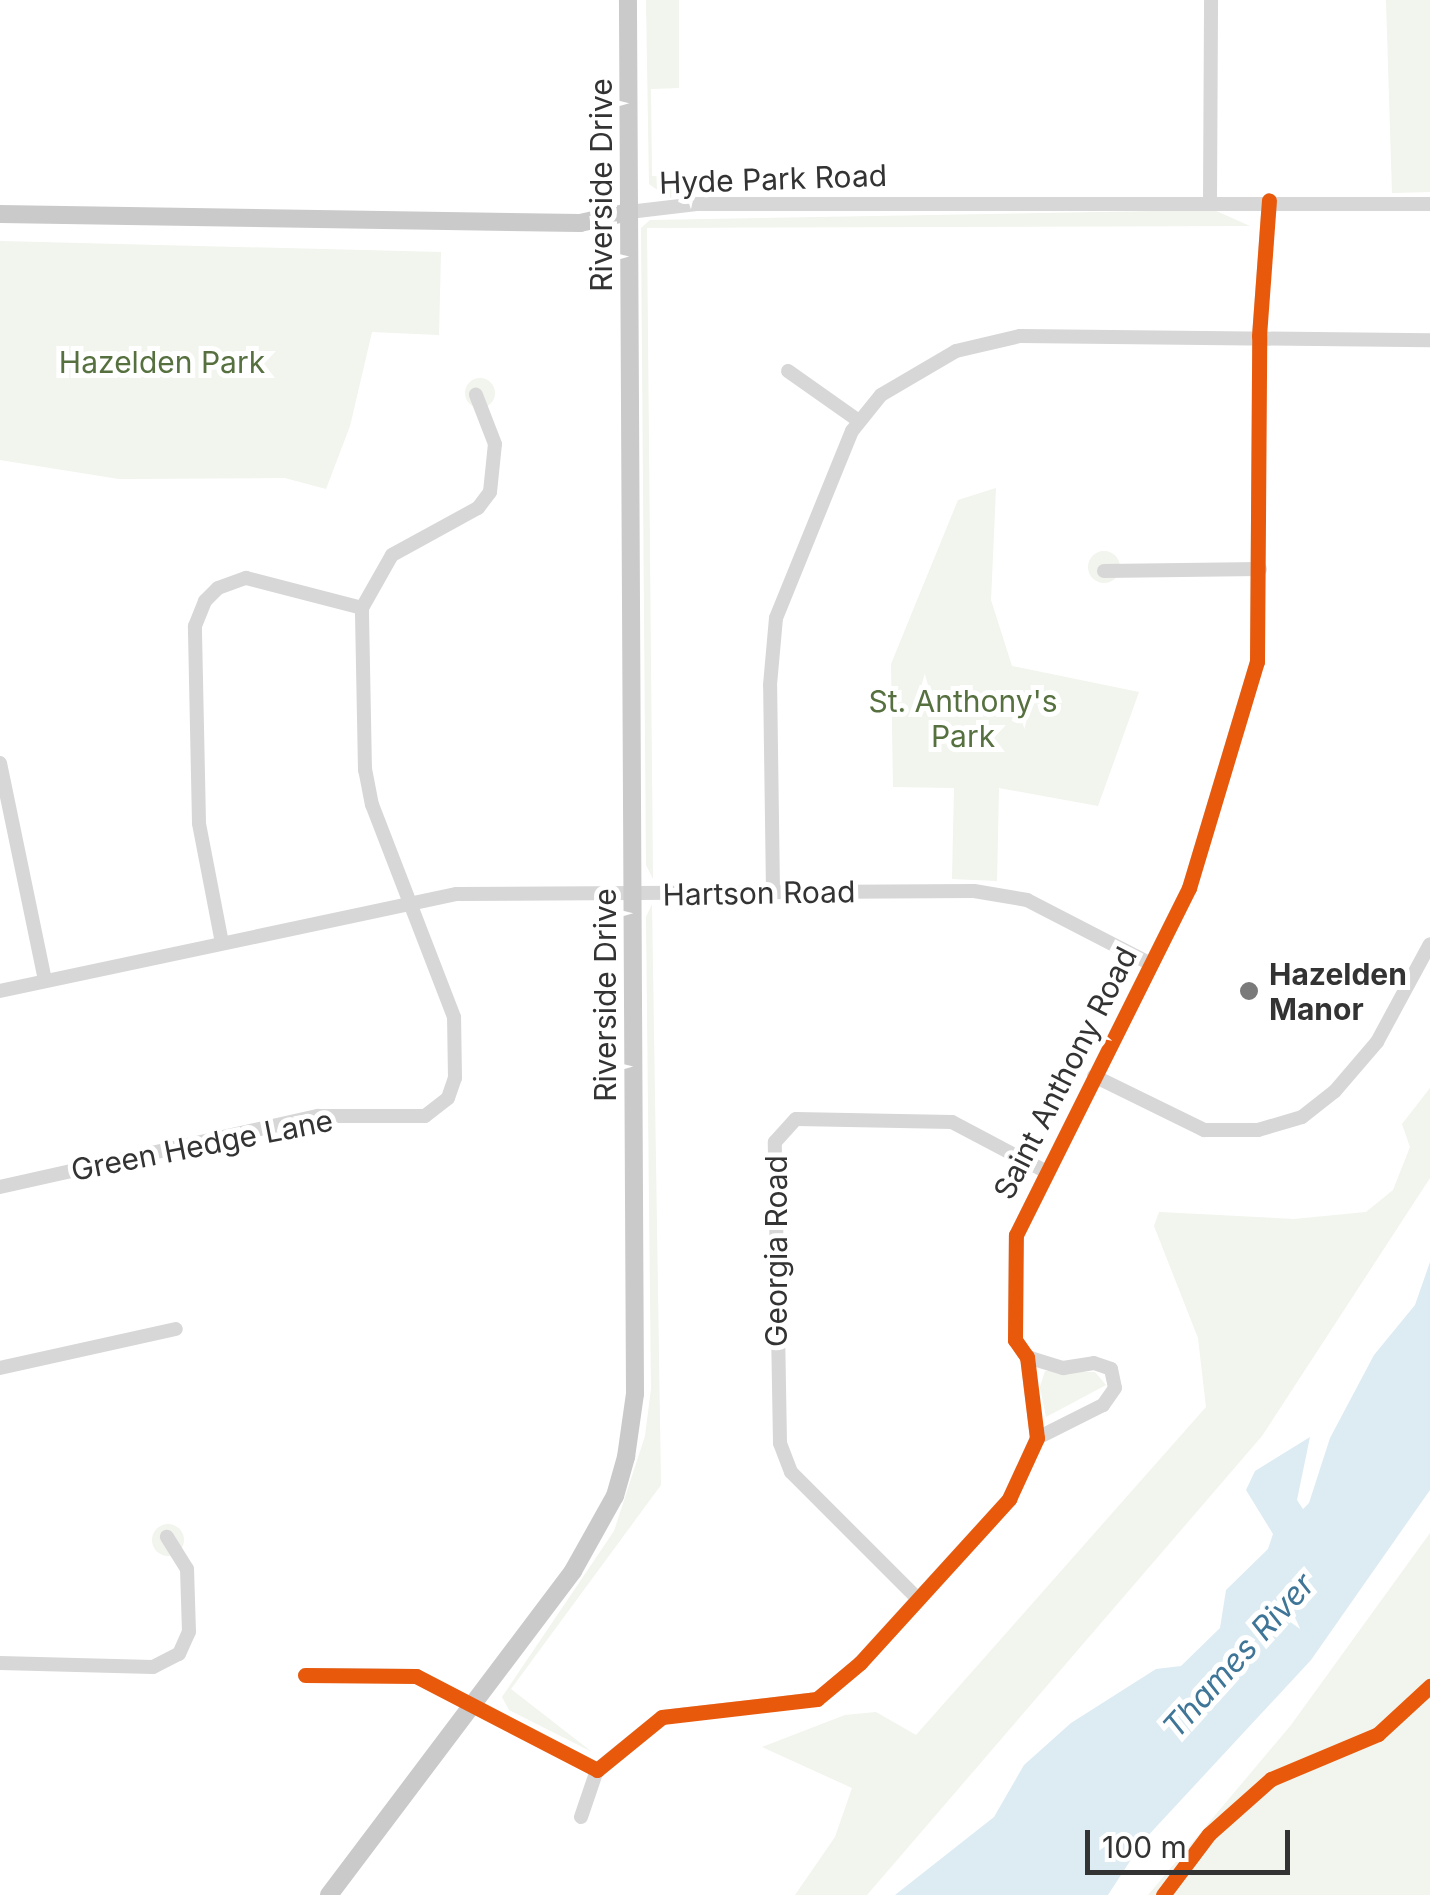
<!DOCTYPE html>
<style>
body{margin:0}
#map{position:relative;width:1430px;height:1895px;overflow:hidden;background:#fff;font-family:Inter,sans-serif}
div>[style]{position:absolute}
.green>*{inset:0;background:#f1f5ed}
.round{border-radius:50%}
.water>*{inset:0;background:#ddebf3}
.minor>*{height:14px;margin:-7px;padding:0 7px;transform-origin:7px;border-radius:7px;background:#d7d7d7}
.major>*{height:18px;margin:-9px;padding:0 9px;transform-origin:9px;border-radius:9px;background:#cacaca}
.cycleway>*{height:15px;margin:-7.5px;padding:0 7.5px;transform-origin:7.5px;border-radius:7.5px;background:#e8590c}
.dots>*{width:28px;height:28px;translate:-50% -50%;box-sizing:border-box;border:5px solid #fff;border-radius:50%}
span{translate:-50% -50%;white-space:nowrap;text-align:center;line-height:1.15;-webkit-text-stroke:10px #fff;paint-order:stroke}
.street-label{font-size:30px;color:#333}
.park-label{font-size:30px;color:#56703f}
.poi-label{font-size:30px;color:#333;font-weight:700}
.left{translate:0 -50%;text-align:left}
.water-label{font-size:32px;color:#3f7597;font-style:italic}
.scale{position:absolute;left:1085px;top:1830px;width:205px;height:45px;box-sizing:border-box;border:5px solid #333;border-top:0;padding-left:12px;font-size:30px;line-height:35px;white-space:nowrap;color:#333;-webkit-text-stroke:8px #fff;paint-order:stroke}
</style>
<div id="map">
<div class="green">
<div style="clip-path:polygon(646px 0,679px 0,679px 88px,651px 89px,652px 176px,689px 178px,685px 195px,669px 198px,649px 184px)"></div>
<div style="clip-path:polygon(1386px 0,1430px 0,1430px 192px,1392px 193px)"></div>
<div style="clip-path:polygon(1214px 210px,1250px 226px,647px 228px,653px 879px,646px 865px,641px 228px,650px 220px)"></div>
<div style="clip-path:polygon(0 241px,441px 252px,439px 335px,372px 332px,350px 426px,326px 489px,285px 478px,119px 479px,0 460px)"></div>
<div class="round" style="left:465px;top:378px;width:30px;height:30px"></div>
<div style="clip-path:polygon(996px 488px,991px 600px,1012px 666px,1139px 692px,1098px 806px,999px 788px,997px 881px,952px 879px,954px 788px,893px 787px,891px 664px,958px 500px)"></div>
<div class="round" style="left:1088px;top:551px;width:32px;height:32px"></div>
<div style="clip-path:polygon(652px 904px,661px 1485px,511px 1689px,592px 1752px,509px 1710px,502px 1697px,614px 1531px,645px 1436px,651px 1389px,646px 917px)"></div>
<div style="clip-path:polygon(1430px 1088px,1430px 1178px,1262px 1436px,867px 1895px,795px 1895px,835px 1837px,852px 1788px,762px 1747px,845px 1715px,876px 1712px,916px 1735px,1206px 1407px,1198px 1338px,1154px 1226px,1159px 1212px,1294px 1219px,1366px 1212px,1393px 1190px,1410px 1147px,1402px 1124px)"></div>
<div style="clip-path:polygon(1045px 1371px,1095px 1372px,1106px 1385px,1046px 1417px,1040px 1387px)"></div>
<div class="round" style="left:152px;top:1524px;width:32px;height:32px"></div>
<div style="clip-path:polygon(1430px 1533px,1430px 1895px,1148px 1895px,1291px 1725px)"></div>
</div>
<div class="water">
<div style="clip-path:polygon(1430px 1262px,1430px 1490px,1311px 1660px,1143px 1841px,1108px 1895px,895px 1895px,994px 1817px,1024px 1765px,1071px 1723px,1156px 1669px,1181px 1666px,1220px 1628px,1226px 1590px,1268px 1549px,1273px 1534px,1246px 1490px,1255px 1471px,1310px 1437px,1297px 1500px,1303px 1509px,1309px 1503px,1330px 1438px,1374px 1355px,1415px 1305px)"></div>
</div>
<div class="minor">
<div style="left:1210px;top:201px;width:201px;rotate:-89.7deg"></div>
<div style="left:629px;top:212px;width:68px;rotate:-6.7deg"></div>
<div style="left:697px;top:204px;width:733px"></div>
<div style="left:788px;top:371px;width:87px;rotate:35.2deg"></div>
<div style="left:1104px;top:571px;width:156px;rotate:-0.7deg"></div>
<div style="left:0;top:763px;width:222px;rotate:78.3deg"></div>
<div style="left:773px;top:892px;width:207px;rotate:-90.8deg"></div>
<div style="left:770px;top:685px;width:67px;rotate:-84.9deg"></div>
<div style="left:776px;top:618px;width:202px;rotate:-67.9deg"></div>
<div style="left:852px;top:431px;width:46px;rotate:-51.1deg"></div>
<div style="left:881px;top:395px;width:87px;rotate:-30.4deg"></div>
<div style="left:956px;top:351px;width:66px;rotate:-13.2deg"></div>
<div style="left:1020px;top:336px;width:410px;rotate:0.6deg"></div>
<div style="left:222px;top:943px;width:122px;rotate:-100.9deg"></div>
<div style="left:199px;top:823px;width:197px;rotate:-91.2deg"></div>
<div style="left:195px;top:626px;width:27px;rotate:-68deg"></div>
<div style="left:205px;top:601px;width:18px;rotate:-45deg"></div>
<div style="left:218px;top:588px;width:30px;rotate:-20deg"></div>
<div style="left:246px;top:578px;width:120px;rotate:14.5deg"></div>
<div style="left:0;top:991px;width:467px;rotate:-12deg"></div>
<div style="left:457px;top:894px;width:517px;rotate:-0.33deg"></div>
<div style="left:974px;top:891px;width:54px;rotate:9.6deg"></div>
<div style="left:1027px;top:900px;width:140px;rotate:27.3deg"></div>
<div style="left:1094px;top:1076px;width:123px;rotate:26.1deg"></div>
<div style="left:1204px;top:1130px;width:54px"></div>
<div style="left:1258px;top:1130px;width:46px;rotate:-16.5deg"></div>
<div style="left:1302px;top:1117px;width:42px;rotate:-38.2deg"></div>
<div style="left:1335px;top:1091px;width:65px;rotate:-49.4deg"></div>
<div style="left:1377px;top:1042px;width:111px;rotate:-61.6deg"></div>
<div style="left:0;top:1187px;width:326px;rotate:-12.6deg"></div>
<div style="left:318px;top:1116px;width:107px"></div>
<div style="left:425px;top:1116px;width:29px;rotate:-38deg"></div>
<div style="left:448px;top:1098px;width:21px;rotate:-71deg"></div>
<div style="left:455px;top:1078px;width:61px;rotate:-90.9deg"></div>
<div style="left:454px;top:1017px;width:227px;rotate:-111.1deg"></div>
<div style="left:372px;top:805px;width:36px;rotate:-101deg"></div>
<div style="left:365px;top:770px;width:162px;rotate:-91.1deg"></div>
<div style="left:362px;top:608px;width:61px;rotate:-60.5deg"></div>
<div style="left:392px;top:555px;width:98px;rotate:-28.7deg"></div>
<div style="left:478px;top:508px;width:20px;rotate:-53deg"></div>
<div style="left:490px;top:492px;width:48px;rotate:-84.1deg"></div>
<div style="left:495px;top:444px;width:53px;rotate:-111.2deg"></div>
<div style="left:1027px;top:1357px;width:38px;rotate:17deg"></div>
<div style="left:1063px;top:1368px;width:31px;rotate:-9deg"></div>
<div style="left:1094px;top:1363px;width:18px;rotate:19deg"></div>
<div style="left:1111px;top:1369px;width:19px;rotate:78deg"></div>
<div style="left:1115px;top:1388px;width:21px;rotate:125deg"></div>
<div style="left:1103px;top:1405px;width:74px;rotate:153.4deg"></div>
<div style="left:0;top:1368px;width:180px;rotate:-12.5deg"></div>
<div style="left:917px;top:1598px;width:178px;rotate:-135deg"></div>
<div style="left:791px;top:1472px;width:31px;rotate:-111deg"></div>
<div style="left:780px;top:1443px;width:301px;rotate:-91deg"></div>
<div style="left:775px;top:1142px;width:31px;rotate:-48deg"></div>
<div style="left:796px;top:1119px;width:156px;rotate:1.1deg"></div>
<div style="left:952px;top:1122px;width:105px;rotate:27.8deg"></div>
<div style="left:0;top:1663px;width:153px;rotate:1.5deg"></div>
<div style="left:153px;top:1667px;width:29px;rotate:-27deg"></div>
<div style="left:179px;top:1654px;width:24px;rotate:-66deg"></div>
<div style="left:189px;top:1632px;width:63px;rotate:-91.8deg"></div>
<div style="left:187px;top:1569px;width:38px;rotate:-122deg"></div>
<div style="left:305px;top:1675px;width:111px;rotate:0.5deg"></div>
<div style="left:416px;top:1676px;width:204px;rotate:27.4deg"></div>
<div style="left:597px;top:1770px;width:84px;rotate:-39.2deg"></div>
<div style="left:662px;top:1717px;width:156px;rotate:-6.6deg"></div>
<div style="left:817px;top:1699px;width:56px;rotate:-39.9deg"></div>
<div style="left:860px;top:1663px;width:222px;rotate:-47.7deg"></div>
<div style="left:1009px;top:1499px;width:67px;rotate:-65.3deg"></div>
<div style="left:1037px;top:1438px;width:82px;rotate:-97deg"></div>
<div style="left:1027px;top:1357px;width:21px;rotate:-125deg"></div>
<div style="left:1015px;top:1340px;width:105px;rotate:-89.5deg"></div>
<div style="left:1016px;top:1235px;width:388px;rotate:-63.5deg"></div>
<div style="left:1189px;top:888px;width:236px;rotate:-73.3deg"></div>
<div style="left:1257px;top:662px;width:326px;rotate:-89.6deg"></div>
<div style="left:1259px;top:336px;width:136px;rotate:-85.8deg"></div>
<div style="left:581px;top:1817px;width:50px;rotate:-71.2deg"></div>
</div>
<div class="major">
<div style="left:0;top:214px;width:580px;rotate:0.89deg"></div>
<div style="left:580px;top:223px;width:50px;rotate:-12.7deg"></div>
<div style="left:329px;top:1895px;width:406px;rotate:-53deg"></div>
<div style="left:573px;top:1571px;width:86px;rotate:-60.8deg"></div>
<div style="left:615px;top:1496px;width:41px;rotate:-74.2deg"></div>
<div style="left:626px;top:1457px;width:64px;rotate:-81.9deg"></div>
<div style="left:635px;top:1394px;width:1394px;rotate:-90.29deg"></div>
</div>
<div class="cycleway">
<div style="left:305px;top:1675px;width:111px;rotate:0.5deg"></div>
<div style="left:416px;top:1676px;width:204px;rotate:27.4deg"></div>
<div style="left:597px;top:1770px;width:84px;rotate:-39.2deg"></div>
<div style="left:662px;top:1717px;width:156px;rotate:-6.6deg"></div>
<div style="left:817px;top:1699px;width:56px;rotate:-39.9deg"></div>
<div style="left:860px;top:1663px;width:222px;rotate:-47.7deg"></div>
<div style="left:1009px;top:1499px;width:67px;rotate:-65.3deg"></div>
<div style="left:1037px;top:1438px;width:82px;rotate:-97deg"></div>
<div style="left:1027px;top:1357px;width:21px;rotate:-125deg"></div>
<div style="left:1015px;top:1340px;width:105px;rotate:-89.5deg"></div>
<div style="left:1016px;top:1235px;width:388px;rotate:-63.5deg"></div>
<div style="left:1189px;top:888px;width:236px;rotate:-73.3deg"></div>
<div style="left:1257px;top:662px;width:326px;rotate:-89.6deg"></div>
<div style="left:1259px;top:336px;width:136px;rotate:-85.8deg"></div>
<div style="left:1163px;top:1895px;width:76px;rotate:-53deg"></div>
<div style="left:1209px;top:1834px;width:83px;rotate:-41.6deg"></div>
<div style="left:1271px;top:1779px;width:116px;rotate:-22.8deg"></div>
<div style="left:1378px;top:1734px;width:71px;rotate:-42.7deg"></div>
</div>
<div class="dots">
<div style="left:1249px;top:991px;background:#7a7a7a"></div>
</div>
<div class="street-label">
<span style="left:773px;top:179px;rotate:-2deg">Hyde Park Road</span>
<span style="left:601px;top:185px;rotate:-90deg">Riverside Drive</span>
<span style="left:759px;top:893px;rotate:-1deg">Hartson Road</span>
<span style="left:605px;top:995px;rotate:-90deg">Riverside Drive</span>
<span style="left:1065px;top:1073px;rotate:-63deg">Saint Anthony Road</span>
<span style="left:202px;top:1145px;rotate:-11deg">Green Hedge Lane</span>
<span style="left:776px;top:1251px;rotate:-90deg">Georgia Road</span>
</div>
<div class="park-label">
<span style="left:162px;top:362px">Hazelden Park</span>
<span style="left:963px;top:718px">St. Anthony's<br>Park</span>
</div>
<div class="poi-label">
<span class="left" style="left:1269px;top:991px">Hazelden<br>Manor</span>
</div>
<div class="water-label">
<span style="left:1239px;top:1656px;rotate:-48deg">Thames River</span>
</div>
<div class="scale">100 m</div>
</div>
